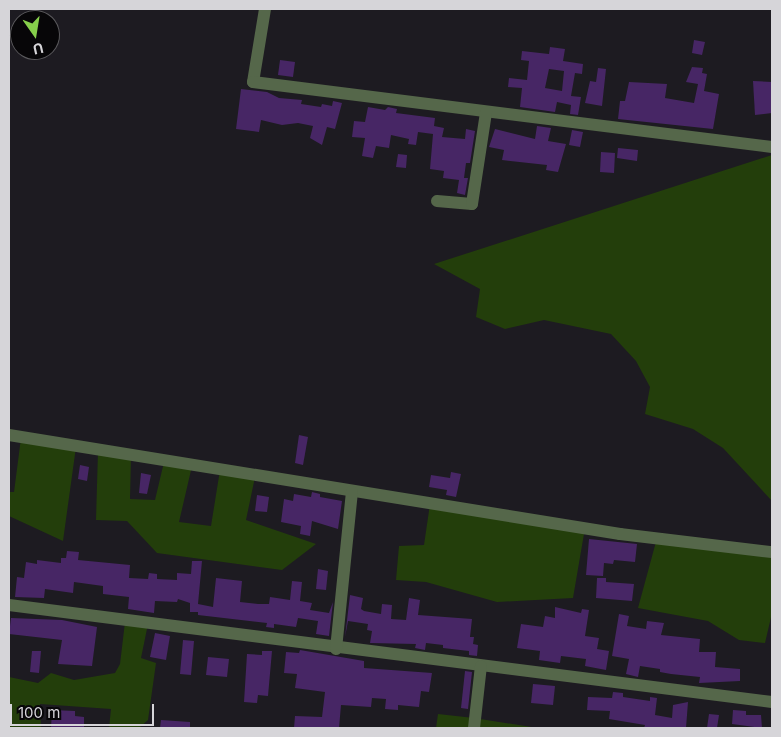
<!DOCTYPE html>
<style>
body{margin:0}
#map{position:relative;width:781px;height:737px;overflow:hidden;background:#1d1b21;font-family:Inter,sans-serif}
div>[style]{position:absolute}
.green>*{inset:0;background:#233e0b}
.building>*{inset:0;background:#472665}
.minor>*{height:12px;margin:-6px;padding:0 6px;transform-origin:6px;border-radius:6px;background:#55674a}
span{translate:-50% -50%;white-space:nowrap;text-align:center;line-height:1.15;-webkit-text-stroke:5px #070608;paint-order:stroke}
.frame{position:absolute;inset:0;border:10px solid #d6d5d9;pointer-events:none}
.north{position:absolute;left:10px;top:10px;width:50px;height:50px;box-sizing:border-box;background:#070608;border:1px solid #5a595c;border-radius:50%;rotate:167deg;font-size:14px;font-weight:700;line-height:20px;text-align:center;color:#d6d5d9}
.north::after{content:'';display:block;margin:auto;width:18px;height:22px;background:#86cf4b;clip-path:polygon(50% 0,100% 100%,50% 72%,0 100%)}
.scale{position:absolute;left:10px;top:704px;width:144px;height:22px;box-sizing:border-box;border:2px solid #d6d5d9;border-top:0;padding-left:6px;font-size:15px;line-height:18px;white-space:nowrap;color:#d6d5d9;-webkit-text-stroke:4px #070608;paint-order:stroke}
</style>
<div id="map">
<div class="green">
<div style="clip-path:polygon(772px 155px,772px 501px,723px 448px,693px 429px,645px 414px,650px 387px,636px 361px,611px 334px,544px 320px,505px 329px,476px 317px,480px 289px,434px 264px)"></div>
<div style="clip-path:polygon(21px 438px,76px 447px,63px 541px,9px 516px,9px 492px,14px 492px)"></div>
<div style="clip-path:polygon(98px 451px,131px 456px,130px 499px,155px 500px,164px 462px,192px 466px,179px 522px,211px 526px,220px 470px,255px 477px,246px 520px,316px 544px,282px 570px,157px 553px,127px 521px,96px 520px)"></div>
<div style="clip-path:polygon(430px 504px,585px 528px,573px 598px,497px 602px,426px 582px,396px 580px,399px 546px,424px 545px)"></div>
<div style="clip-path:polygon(657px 538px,772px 553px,772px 613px,765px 643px,739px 640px,708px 621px,638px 608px)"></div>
<div style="clip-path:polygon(125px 622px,148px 624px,141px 658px,156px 663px,148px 720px,139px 728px,109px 728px,111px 709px,40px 704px,41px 728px,9px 728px,9px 677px,38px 683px,51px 673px,74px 680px,115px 673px,120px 664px)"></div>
<div style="clip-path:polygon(438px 714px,474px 718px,538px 728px,436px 728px)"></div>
</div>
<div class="building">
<div style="clip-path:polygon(694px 40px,705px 42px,702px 55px,692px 53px)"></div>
<div style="clip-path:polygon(evenodd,550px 47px,565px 49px,563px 61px,583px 64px,582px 74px,575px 73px,571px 96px,581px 97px,578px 115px,570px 114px,571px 105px,557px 102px,555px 112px,520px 107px,522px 88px,508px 87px,509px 78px,527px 80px,529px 61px,521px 60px,522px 51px,549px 54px,550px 47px,549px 69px,564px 71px,562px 91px,545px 88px,549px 69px)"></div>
<div style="clip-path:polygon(280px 60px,295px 62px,293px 77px,278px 75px)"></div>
<div style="clip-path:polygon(692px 67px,703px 68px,702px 73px,707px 74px,704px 91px,719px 94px,713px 129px,618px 119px,620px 101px,625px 101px,629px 82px,667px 84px,665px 98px,694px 103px,698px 84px,686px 82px)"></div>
<div style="clip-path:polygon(598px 68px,606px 69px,602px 106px,585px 103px,590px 81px,596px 82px)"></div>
<div style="clip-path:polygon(753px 81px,772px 82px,772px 113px,755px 115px)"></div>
<div style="clip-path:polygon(241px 89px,267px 92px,279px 98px,302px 100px,301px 104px,321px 107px,322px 104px,332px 106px,333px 101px,342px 103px,335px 129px,327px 127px,322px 145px,310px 138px,313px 126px,298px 123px,282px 125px,261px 120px,259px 132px,236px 129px)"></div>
<div style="clip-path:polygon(368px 107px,385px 110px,388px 107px,397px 109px,396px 113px,435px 118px,434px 126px,444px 128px,442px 137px,465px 139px,466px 129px,475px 131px,470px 163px,466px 163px,464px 178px,468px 178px,465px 195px,457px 193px,459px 180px,443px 178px,444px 171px,430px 169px,433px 134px,418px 132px,416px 145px,408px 144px,409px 139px,391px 135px,389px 148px,376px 146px,373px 158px,362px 156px,365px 138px,352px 137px,354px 121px,365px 122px)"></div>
<div style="clip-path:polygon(537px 126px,551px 128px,548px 141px,566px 144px,558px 172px,546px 170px,547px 165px,502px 160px,504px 150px,489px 147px,495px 129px,535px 139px)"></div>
<div style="clip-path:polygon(572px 130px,583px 132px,580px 147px,569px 145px)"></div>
<div style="clip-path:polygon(618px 148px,638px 150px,637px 161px,617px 158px)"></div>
<div style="clip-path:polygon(601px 152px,615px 153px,614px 173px,600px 172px)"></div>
<div style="clip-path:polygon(398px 154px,407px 155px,406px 168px,396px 167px)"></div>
<div style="clip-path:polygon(299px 435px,308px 437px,303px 465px,295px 463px)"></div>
<div style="clip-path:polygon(80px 465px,89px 467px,87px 481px,78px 479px)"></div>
<div style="clip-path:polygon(451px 472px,461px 474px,456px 497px,446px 495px,447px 490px,429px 487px,431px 475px,450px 478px)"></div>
<div style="clip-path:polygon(141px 473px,151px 475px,147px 494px,139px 493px)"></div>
<div style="clip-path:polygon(312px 492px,320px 494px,320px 497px,342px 501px,338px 529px,312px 521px,310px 536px,300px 534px,301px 526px,281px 522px,284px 499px,293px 501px,294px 494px,311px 497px)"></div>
<div style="clip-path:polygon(257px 495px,269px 497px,267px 512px,255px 511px)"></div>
<div style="clip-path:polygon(589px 539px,637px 544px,635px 562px,614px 560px,613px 564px,604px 563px,603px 576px,586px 575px)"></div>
<div style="clip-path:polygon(67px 551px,79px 552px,78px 560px,130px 565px,129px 578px,148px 579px,149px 573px,157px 574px,157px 579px,177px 580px,177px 573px,191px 574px,192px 561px,202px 561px,198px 604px,213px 607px,216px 578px,242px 581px,240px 602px,258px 604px,269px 604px,270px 597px,290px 600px,292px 581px,302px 582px,300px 601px,312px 603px,310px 610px,329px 613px,333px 602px,329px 636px,316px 634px,318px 621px,298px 618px,296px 627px,274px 624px,274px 628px,266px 627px,267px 623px,198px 615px,198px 612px,190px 612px,190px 603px,178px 599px,177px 602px,155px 601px,154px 613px,128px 609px,129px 597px,103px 594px,103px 586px,74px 582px,73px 593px,45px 589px,44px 598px,15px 597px,17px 577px,24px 578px,26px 562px,37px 564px,37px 560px,61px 563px,61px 558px,66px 558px)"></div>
<div style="clip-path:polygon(318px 569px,328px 571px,326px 590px,316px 589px)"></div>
<div style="clip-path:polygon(597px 578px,606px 578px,606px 582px,634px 584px,632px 601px,596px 598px)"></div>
<div style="clip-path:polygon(350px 595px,363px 598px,361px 609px,364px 611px,381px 614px,382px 604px,392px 605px,391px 619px,406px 620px,409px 598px,420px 600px,418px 615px,472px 619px,470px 637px,474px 637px,473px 644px,478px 645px,477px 656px,469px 655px,469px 651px,443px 648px,443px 645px,426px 643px,425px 650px,415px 648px,416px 644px,370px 643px,372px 631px,367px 630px,368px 624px,348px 621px,345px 637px)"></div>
<div style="clip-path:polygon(555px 607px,581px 613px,582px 609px,589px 610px,585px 636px,599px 638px,597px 649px,609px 651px,606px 670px,585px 666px,586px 659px,561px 656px,560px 663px,539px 660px,540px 651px,517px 648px,521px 624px,543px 627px,545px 616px,555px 618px)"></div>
<div style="clip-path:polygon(619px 614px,629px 616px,627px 626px,646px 629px,647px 621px,664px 623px,661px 635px,700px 639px,699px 652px,716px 652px,715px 667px,740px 669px,740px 681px,699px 683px,700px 677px,671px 674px,660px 672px,660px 669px,640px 666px,638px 677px,626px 674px,629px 659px,612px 656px)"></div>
<div style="clip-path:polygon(11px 618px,62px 620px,97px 627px,92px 666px,58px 664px,62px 640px,9px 634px)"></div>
<div style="clip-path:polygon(155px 633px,170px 636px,166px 660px,150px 657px)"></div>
<div style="clip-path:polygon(183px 640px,194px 641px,191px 675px,180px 674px)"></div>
<div style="clip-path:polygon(300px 650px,364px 661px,364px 668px,432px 673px,429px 692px,421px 691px,419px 707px,398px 705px,398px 710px,385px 709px,386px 699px,372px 698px,371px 707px,341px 705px,339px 728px,294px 728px,295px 716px,322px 717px,325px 692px,295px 688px,297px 674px,284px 673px,286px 652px,299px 653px)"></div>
<div style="clip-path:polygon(32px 651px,41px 651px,39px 673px,30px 672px)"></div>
<div style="clip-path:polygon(262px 651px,272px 651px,268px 696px,258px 695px,257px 703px,244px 702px,247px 654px,262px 655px)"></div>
<div style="clip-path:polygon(208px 657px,229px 659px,227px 677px,206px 675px)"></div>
<div style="clip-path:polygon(465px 671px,472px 672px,468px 709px,461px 708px)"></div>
<div style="clip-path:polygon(533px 684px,555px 686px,553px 705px,531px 703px)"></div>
<div style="clip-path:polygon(613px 692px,623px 693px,623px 697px,650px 701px,650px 697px,657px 698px,655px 715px,672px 718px,673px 705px,688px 702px,686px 728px,644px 728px,645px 725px,609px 719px,610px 711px,587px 710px,588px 697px,612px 698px)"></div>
<div style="clip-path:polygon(52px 710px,75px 711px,75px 716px,84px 717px,84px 728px,51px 728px)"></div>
<div style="clip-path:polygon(733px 710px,746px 711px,746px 715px,761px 715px,762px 728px,732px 724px)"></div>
<div style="clip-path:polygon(709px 714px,719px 715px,717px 728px,707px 728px)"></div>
<div style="clip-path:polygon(161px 720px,190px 722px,190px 728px,160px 728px)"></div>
</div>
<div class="minor">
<div style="left:265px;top:9px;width:74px;rotate:99.3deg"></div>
<div style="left:253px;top:82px;width:523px;rotate:7.14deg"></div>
<div style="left:437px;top:201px;width:35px;rotate:5deg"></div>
<div style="left:472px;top:204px;width:93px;rotate:-81.3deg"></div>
<div style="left:9px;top:435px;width:619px;rotate:9.2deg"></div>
<div style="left:620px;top:534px;width:153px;rotate:6.8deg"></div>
<div style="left:9px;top:605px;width:769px;rotate:7.25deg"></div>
<div style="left:336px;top:649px;width:158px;rotate:-84.2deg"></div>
<div style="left:474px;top:728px;width:62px;rotate:-83.6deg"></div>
</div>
<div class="frame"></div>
<div class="north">U</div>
<div class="scale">100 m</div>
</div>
